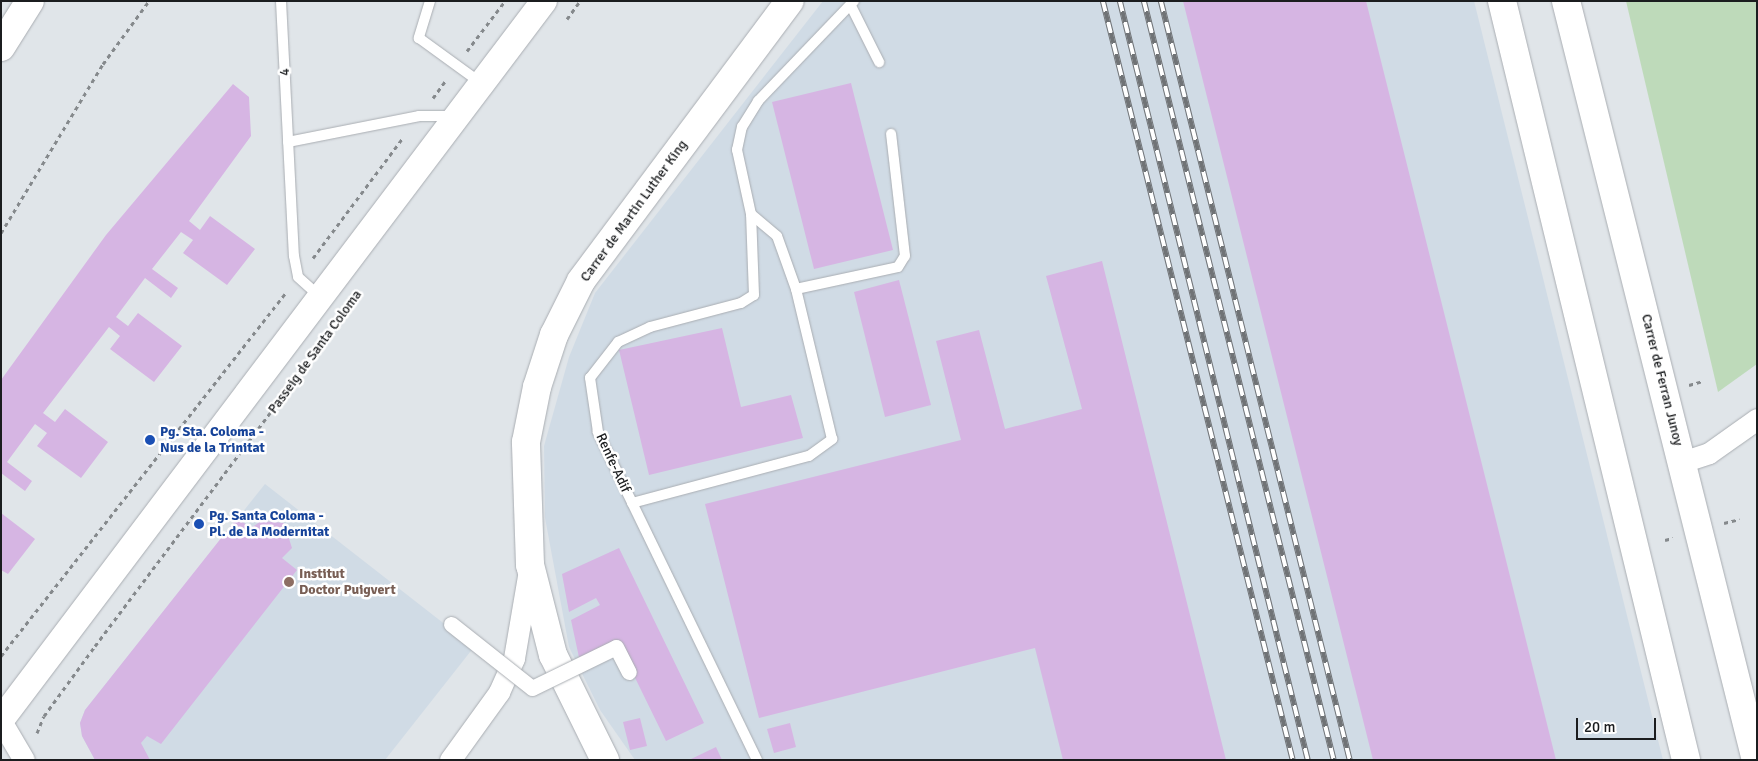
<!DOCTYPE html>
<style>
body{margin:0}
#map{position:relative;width:1758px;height:761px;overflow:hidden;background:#e0e5e9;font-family:Signika,sans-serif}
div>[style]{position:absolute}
.built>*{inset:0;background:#d0dbe5}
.green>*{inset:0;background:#bedaba}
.building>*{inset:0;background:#d6b5e3}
.path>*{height:3px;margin-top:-1.5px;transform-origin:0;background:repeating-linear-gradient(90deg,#85898c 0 4px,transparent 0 8px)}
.roads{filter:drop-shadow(0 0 1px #a9adb2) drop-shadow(0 0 1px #a9adb2)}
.service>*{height:10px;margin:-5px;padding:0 5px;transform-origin:5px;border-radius:5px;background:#fff}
.minor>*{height:21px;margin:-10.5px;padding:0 10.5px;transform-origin:10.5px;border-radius:10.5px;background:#fff}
.tertiary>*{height:26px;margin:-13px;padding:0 13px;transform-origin:13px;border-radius:13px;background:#fff}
.secondary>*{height:28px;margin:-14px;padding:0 14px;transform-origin:14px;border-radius:14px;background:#fff}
.trunk>*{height:28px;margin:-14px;padding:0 14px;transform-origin:14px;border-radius:14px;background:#fff}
.rail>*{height:5.5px;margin-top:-2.75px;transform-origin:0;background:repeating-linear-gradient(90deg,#fff 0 11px,#707376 0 22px);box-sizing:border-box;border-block:1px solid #707376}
.bridges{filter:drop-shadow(0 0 1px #a9adb2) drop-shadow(0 0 1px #a9adb2)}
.pedestrian-bridge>*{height:15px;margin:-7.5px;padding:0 7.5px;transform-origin:7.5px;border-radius:7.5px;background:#fff}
.dots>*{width:14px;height:14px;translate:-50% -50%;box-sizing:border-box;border:2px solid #fff;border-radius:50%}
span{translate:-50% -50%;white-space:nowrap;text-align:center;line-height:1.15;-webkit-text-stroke:5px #fff;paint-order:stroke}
.street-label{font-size:14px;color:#1b1d1f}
.transit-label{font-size:14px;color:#164399;font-weight:700}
.left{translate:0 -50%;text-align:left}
.education-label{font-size:14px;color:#785e54;font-weight:700}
.frame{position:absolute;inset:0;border:2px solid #1b1d1f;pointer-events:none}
.scale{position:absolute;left:1576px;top:718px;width:80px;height:22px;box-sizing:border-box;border:2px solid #1b1d1f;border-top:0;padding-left:6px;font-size:15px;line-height:18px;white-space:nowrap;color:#1b1d1f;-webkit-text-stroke:4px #fff;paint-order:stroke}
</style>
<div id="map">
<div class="built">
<div style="clip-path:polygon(823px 1px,1474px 1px,1663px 760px,635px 760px,600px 710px,569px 647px,545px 518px,544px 446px,569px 357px,595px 293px)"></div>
<div style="clip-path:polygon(265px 484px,474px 647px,385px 760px,95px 760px,82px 736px,80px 723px,85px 710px)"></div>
</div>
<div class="green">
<div style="clip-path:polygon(1626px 1px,1757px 1px,1757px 364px,1718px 392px)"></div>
</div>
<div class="building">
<div style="clip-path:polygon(1183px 1px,1366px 1px,1556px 760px,1373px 760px)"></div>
<div style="clip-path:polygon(851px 83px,893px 250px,814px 269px,772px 102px)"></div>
<div style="clip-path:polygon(233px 84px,249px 97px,251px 136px,189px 221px,200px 230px,210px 216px,255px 249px,227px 285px,183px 253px,193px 240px,181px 232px,152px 269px,178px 288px,171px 298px,145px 278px,116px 317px,128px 326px,138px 313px,182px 346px,154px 382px,110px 349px,120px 336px,109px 327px,43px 413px,55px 422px,65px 409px,108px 442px,81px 478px,37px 446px,47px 433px,35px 424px,7px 462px,32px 481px,25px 491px,1px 473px,1px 380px,106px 235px)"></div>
<div style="clip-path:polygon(1102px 261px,1226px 760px,1063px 760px,1035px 648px,759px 718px,705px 504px,961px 440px,936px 341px,979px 330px,1005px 429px,1082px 409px,1046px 276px)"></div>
<div style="clip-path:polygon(899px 280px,931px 405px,885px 417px,854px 292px)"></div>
<div style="clip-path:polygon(722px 328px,741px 407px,791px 395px,803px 438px,649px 475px,619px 350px)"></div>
<div style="clip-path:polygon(1px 513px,35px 539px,8px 574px,1px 570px)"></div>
<div style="clip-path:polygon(237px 518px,251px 528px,261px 521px,284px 523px,292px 548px,282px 558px,297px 570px,161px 744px,147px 736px,141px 743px,150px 760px,95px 760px,82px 736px,80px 723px,85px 710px)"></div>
<div style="clip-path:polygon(619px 548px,704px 723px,666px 741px,618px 643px,580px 662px,571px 620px,600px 605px,596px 598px,569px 612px,562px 574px)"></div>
<div style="clip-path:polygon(640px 718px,647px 746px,630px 750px,623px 722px)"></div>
<div style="clip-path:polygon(790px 723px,796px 747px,774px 753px,767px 729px)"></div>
<div style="clip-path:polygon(716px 747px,722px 760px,689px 760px)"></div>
</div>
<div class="path">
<div style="left:567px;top:19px;width:22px;rotate:-54deg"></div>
<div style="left:467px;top:51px;width:63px;rotate:-52.8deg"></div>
<div style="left:433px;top:98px;width:22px;rotate:-54deg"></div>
<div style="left:1px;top:233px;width:197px;rotate:-58.9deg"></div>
<div style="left:103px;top:64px;width:78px;rotate:-53.9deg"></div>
<div style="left:313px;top:258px;width:149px;rotate:-53.2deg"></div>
<div style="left:1689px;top:385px;width:15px;rotate:-16deg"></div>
<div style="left:1724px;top:523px;width:16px;rotate:-14deg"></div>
<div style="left:1665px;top:540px;width:8px;rotate:-14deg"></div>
<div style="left:1px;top:656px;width:462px;rotate:-51.9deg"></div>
<div style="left:37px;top:733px;width:18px;rotate:-68deg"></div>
<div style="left:44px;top:716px;width:87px;rotate:-53.9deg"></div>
<div style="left:95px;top:646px;width:361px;rotate:-53.1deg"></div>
</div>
<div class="roads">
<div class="service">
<div style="left:281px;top:1px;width:255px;rotate:87.1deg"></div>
<div style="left:294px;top:256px;width:21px;rotate:79deg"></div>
<div style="left:298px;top:277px;width:30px;rotate:42deg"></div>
<div style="left:430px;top:1px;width:39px;rotate:107deg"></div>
<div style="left:419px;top:38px;width:77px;rotate:36deg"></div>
<div style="left:851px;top:6px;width:63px;rotate:63.4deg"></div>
<div style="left:288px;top:142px;width:134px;rotate:-11.2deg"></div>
<div style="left:419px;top:116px;width:36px"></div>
<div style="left:796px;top:289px;width:104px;rotate:-12.2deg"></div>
<div style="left:898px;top:267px;width:13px;rotate:-58deg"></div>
<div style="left:905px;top:256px;width:123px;rotate:-96.5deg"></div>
<div style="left:632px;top:503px;width:183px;rotate:-14.9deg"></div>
<div style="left:809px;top:456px;width:29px;rotate:-36deg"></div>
<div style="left:832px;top:439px;width:154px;rotate:-103.5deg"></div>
<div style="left:796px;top:289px;width:56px;rotate:-109.7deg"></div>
<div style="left:777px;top:236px;width:34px;rotate:-140deg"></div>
<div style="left:757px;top:760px;width:365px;rotate:-115.9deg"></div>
<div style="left:598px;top:432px;width:55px;rotate:-98.4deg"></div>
<div style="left:590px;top:378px;width:46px;rotate:-52.1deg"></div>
<div style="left:618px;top:342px;width:35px;rotate:-25deg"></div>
<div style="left:650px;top:327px;width:94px;rotate:-14.8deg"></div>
<div style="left:741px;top:303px;width:15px;rotate:-32deg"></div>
<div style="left:754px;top:295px;width:81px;rotate:-92.1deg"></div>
<div style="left:751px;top:214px;width:66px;rotate:-102.3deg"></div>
<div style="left:737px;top:150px;width:24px;rotate:-78deg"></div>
<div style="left:742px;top:127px;width:31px;rotate:-58deg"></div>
<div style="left:758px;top:101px;width:139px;rotate:-46.2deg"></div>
</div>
<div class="minor">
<div style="left:1682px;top:462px;width:28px;rotate:-18deg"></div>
<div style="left:1709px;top:453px;width:59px;rotate:-35.3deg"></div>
<div style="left:1px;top:721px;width:45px;rotate:59.5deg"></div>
<div style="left:450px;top:760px;width:84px;rotate:-54.2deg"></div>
<div style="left:499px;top:692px;width:37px;rotate:-66deg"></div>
<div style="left:514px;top:658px;width:89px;rotate:-80.3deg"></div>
</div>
<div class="tertiary">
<div style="left:1px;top:720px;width:901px;rotate:-52.94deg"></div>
</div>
<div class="secondary">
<div style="left:1566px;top:1px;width:782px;rotate:75.95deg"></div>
<div style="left:605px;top:760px;width:117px;rotate:-116.3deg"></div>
<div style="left:553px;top:655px;width:93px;rotate:-104.3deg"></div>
<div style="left:530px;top:565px;width:123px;rotate:-91.9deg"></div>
<div style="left:526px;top:442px;width:56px;rotate:-78.7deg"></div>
<div style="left:537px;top:387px;width:55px;rotate:-71.9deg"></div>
<div style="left:554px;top:335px;width:60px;rotate:-63.4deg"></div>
<div style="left:581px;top:281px;width:349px;rotate:-53.3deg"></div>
</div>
<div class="trunk">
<div style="left:1502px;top:1px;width:781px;rotate:76.37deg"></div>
<div style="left:1px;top:47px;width:54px;rotate:-57.8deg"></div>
</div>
</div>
<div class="rail">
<div style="left:1103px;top:1px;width:782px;rotate:75.95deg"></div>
<div style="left:1120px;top:1px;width:782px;rotate:76.09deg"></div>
<div style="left:1144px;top:1px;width:782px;rotate:75.95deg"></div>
<div style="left:1161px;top:1px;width:782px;rotate:76.02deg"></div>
</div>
<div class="bridges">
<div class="pedestrian-bridge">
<div style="left:451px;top:624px;width:103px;rotate:38.3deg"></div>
<div style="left:532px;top:688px;width:93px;rotate:-26deg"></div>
<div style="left:616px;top:647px;width:28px;rotate:63deg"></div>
</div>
</div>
<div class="dots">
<div style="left:150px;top:440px;background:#1a4fb4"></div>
<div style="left:199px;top:524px;background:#1a4fb4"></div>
<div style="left:289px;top:582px;background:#8d6e63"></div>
</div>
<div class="street-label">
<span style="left:285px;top:72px;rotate:-93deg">4</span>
<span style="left:634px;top:211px;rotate:-54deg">Carrer de Martin Luther King</span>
<span style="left:315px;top:352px;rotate:-54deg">Passeig de Santa Coloma</span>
<span style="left:1662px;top:380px;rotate:76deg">Carrer de Ferran Junoy</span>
<span style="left:613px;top:463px;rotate:65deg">Renfe-Adif</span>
</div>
<div class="transit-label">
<span class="left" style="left:160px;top:440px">Pg. Sta. Coloma -<br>Nus de la Trinitat</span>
<span class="left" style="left:209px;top:524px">Pg. Santa Coloma -<br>Pl. de la Modernitat</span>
</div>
<div class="education-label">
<span class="left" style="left:299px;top:582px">Institut<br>Doctor Puigvert</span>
</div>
<div class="frame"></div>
<div class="scale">20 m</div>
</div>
